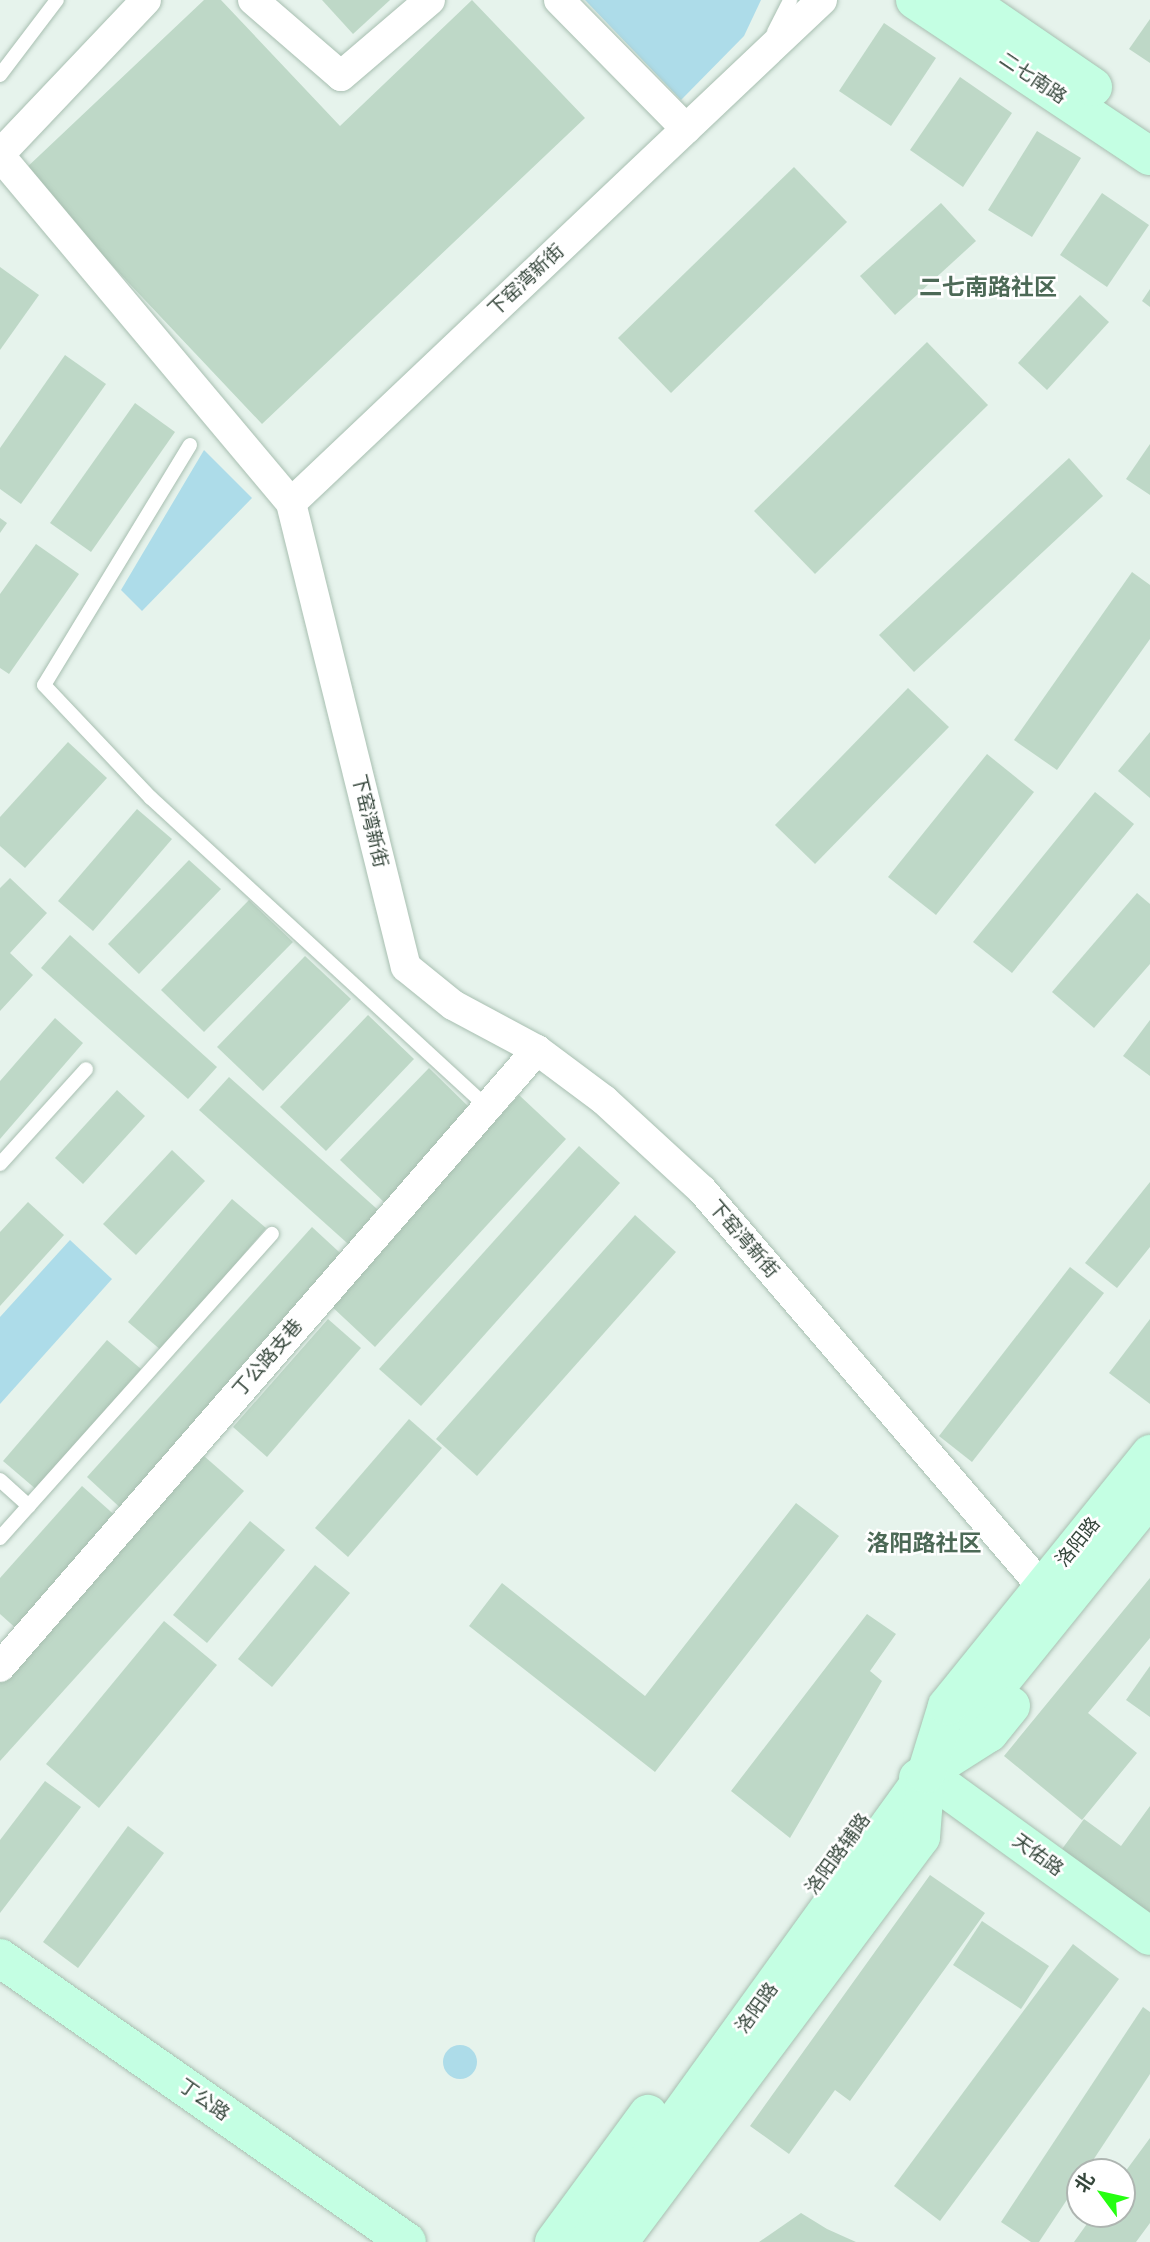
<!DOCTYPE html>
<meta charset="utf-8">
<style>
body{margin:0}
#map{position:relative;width:1150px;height:2242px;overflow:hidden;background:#e6f3ec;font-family:Rubik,"Noto Sans SC",sans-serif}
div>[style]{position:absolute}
.green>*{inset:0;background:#addce9}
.round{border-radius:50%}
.building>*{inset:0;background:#bed8c7}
.roads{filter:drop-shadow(0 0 2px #a8bfb1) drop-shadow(0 0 2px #a8bfb1)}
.lane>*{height:14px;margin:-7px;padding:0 7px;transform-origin:7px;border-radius:7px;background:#fff}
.street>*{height:30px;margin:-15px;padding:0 15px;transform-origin:15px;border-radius:15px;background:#fff}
.secondary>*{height:38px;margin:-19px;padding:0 19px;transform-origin:19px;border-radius:19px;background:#c4ffe3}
span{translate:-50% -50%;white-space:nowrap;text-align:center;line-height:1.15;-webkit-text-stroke:5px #fff;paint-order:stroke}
.street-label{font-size:19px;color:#35463b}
.quarter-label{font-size:23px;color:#4c6956;font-weight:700}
.north{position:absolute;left:1066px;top:2158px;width:70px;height:70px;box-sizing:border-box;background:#fff;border:2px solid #aeb5b1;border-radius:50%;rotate:303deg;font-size:19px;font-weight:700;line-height:28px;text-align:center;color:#35463b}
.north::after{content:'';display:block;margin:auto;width:24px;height:32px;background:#26ff11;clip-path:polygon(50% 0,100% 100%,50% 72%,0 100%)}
</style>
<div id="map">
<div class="green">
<div style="clip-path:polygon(585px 0,761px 0,744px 36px,681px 100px)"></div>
<div style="clip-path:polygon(204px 450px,252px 498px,142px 611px,121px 590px)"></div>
<div style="clip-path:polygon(70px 1240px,112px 1279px,0 1404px,0 1317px)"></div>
<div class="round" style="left:443px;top:2045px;width:34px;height:34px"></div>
</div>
<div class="building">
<div style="clip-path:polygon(204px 0,221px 0,340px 126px,472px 0,585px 118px,262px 424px,23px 171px)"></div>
<div style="clip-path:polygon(322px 0,390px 0,353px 34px)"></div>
<div style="clip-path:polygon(1150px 19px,1150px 63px,1129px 49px)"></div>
<div style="clip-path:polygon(884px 23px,936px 58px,891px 126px,839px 91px)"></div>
<div style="clip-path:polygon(960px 77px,1012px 113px,963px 187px,910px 150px)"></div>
<div style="clip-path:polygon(1037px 131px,1081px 158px,1032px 237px,988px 210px)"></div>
<div style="clip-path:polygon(794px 167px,847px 222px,671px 393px,618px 338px)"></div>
<div style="clip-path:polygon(1102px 193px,1149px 225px,1107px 287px,1060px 255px)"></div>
<div style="clip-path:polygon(941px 203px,976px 241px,895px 315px,860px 276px)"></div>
<div style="clip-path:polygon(0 267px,39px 295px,0 350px)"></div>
<div style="clip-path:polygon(1150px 289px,1150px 307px,1142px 301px)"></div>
<div style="clip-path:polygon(1080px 295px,1109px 322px,1047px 390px,1018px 363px)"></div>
<div style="clip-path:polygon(927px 342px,988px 405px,815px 574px,754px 511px)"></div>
<div style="clip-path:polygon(65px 355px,106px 384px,21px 504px,0 489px,0 448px)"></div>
<div style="clip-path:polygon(135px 403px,175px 432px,91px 552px,50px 523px)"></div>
<div style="clip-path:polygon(1150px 444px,1150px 495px,1126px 479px)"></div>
<div style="clip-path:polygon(1069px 458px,1103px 496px,914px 672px,879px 635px)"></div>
<div style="clip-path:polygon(0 518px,7px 523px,0 533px)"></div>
<div style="clip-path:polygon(36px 544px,79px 574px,9px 674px,0 668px,0 594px)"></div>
<div style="clip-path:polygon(1132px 572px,1150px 585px,1150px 639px,1057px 770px,1014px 740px)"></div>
<div style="clip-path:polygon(908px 688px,949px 727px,815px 864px,775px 825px)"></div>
<div style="clip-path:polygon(1150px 732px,1150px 798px,1118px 771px)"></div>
<div style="clip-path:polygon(68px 742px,107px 778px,25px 868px,0 846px,0 817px)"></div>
<div style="clip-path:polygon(987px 754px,1034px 792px,936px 915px,888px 877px)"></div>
<div style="clip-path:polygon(1095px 792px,1134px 824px,1012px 973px,973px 942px)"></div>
<div style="clip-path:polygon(137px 809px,172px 839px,93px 931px,58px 901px)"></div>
<div style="clip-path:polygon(189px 860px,221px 889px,139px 974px,108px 944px)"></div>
<div style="clip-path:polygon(10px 878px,47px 913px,10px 953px,33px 975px,0 1011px,0 888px)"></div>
<div style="clip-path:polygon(1137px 893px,1150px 904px,1150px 964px,1094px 1028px,1052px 992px)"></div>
<div style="clip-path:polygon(249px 900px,293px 942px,204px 1032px,161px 990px)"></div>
<div style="clip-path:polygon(70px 935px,217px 1067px,188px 1099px,41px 968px)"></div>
<div style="clip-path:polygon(305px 956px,351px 999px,263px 1091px,217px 1047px)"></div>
<div style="clip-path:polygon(368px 1015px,414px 1059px,326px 1151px,280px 1107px)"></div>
<div style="clip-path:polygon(55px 1018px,83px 1043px,0 1139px,0 1081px)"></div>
<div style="clip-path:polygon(1150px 1020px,1150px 1076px,1123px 1056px)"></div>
<div style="clip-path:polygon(429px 1068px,474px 1112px,386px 1204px,340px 1160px)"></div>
<div style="clip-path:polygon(229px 1077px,386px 1217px,356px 1251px,199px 1110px)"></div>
<div style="clip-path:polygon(117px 1090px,145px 1116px,83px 1184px,55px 1158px)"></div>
<div style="clip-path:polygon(519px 1095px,566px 1139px,375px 1347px,328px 1303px)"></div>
<div style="clip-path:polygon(579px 1146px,620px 1183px,421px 1406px,379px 1369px)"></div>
<div style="clip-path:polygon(172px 1150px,205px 1181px,136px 1255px,103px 1224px)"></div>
<div style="clip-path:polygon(1150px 1182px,1150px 1247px,1117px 1288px,1085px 1263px)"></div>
<div style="clip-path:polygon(232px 1199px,266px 1228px,162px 1351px,128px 1322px)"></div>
<div style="clip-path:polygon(28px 1202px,64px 1235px,0 1306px,0 1232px)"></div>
<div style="clip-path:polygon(635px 1215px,676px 1252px,477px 1476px,436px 1439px)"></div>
<div style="clip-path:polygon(312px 1227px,351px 1263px,126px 1513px,87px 1477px)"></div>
<div style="clip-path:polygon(1070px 1267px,1104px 1293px,972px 1462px,939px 1436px)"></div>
<div style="clip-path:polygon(328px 1319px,361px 1348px,267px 1457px,233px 1427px)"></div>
<div style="clip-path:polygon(1150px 1319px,1150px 1404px,1109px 1373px)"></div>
<div style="clip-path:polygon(107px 1340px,141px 1369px,37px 1490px,3px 1461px)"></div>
<div style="clip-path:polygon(409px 1419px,442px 1448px,348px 1557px,315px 1528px)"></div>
<div style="clip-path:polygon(204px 1456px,244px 1491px,0 1761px,0 1682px)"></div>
<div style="clip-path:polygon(82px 1486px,119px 1519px,19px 1631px,0 1614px,0 1578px)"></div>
<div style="clip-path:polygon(796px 1503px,839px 1536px,655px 1772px,469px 1626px,502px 1583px,645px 1696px)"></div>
<div style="clip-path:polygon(250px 1521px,285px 1550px,207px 1643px,173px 1615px)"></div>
<div style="clip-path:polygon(315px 1565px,350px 1593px,272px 1687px,238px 1659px)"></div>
<div style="clip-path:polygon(1150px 1578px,1150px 1638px,1088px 1713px,1137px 1753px,1082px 1820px,1004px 1756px)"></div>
<div style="clip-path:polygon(867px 1614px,896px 1634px,870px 1671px,882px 1681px,790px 1838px,731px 1791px)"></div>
<div style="clip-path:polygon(164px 1621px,217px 1665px,99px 1808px,46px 1764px)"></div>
<div style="clip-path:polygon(1150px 1666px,1150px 1717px,1126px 1700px)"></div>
<div style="clip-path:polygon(45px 1781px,81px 1807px,0 1913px,0 1840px)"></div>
<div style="clip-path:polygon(1150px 1806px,1150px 1919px,1054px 1860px,1084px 1819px,1121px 1846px)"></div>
<div style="clip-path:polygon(128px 1826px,164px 1853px,78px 1968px,43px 1942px)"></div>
<div style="clip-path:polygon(930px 1875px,985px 1913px,850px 2101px,835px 2090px,789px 2154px,750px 2126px)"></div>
<div style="clip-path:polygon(982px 1921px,1049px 1966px,1021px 2009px,953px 1965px)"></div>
<div style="clip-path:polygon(1073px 1944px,1119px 1979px,940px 2221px,894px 2186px)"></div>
<div style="clip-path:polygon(1143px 2007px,1150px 2012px,1150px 2074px,1039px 2242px,1031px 2242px,1001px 2222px)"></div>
<div style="clip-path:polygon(1150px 2138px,1150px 2223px,1136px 2242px,1074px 2242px,1094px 2214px,1122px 2214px,1122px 2176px)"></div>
<div style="clip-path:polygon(801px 2213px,827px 2229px,856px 2242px,759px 2242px)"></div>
</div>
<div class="roads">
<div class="lane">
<div style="left:774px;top:32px;width:36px;rotate:-63deg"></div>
<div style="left:0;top:75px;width:94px;rotate:-52.8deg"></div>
<div style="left:190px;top:445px;width:281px;rotate:121.3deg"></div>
<div style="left:44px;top:685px;width:156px;rotate:46.6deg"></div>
<div style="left:151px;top:798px;width:456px;rotate:42.6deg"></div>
<div style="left:0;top:1164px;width:128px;rotate:-47.8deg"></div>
<div style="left:0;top:1480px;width:39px;rotate:42deg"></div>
<div style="left:0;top:1538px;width:408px;rotate:-48.2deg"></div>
</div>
<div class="street">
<div style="left:253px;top:0;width:116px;rotate:40.8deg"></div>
<div style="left:341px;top:76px;width:117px;rotate:-40.5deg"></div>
<div style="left:559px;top:0;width:181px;rotate:45.4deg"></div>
<div style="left:822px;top:0;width:731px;rotate:136.55deg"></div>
<div style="left:291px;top:503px;width:478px;rotate:76.1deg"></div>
<div style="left:406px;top:967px;width:60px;rotate:39deg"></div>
<div style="left:453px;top:1005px;width:95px;rotate:28.2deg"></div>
<div style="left:537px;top:1050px;width:84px;rotate:36.7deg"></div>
<div style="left:604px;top:1100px;width:133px;rotate:42.6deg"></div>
<div style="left:702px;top:1190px;width:535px;rotate:49.4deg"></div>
<div style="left:0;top:154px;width:212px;rotate:-46.5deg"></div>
<div style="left:0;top:156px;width:453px;rotate:50deg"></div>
<div style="left:0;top:1667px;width:818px;rotate:-48.97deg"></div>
</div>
<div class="secondary">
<div style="left:915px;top:0;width:282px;rotate:33.6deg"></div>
<div style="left:966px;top:0;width:154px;rotate:34.4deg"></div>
<div style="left:973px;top:1716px;width:282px;rotate:-51.1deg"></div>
<div style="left:926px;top:1774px;width:276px;rotate:35.9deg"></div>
<div style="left:918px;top:1778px;width:84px;rotate:-32.4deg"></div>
<div style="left:989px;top:1733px;width:35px;rotate:-51deg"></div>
<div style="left:0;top:1958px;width:496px;rotate:34.9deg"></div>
<div style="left:554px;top:2242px;width:159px;rotate:-53.7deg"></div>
<div style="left:588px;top:2242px;width:577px;rotate:-54.16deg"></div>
<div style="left:619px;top:2242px;width:505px;rotate:-53.29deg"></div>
<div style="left:921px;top:1837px;width:63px;rotate:-85.5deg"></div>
<div style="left:926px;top:1774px;width:71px;rotate:-72.8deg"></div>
<div style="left:947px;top:1706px;width:324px;rotate:-51.1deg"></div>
</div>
</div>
<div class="street-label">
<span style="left:1033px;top:78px;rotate:34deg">二七南路</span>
<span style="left:526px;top:280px;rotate:-43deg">下窑湾新街</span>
<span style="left:370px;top:821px;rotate:76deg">下窑湾新街</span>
<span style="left:744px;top:1239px;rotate:49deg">下窑湾新街</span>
<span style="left:268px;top:1358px;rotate:-49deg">丁公路支巷</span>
<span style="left:1078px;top:1542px;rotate:-51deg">洛阳路</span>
<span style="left:838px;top:1854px;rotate:-54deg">洛阳路辅路</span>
<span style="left:1038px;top:1855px;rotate:36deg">天佑路</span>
<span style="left:757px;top:2008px;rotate:-54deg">洛阳路</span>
<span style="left:204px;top:2100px;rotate:35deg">丁公路</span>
</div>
<div class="quarter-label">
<span style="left:988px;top:287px">二七南路社区</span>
<span style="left:924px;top:1543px">洛阳路社区</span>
</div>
<div class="north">北</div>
</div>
